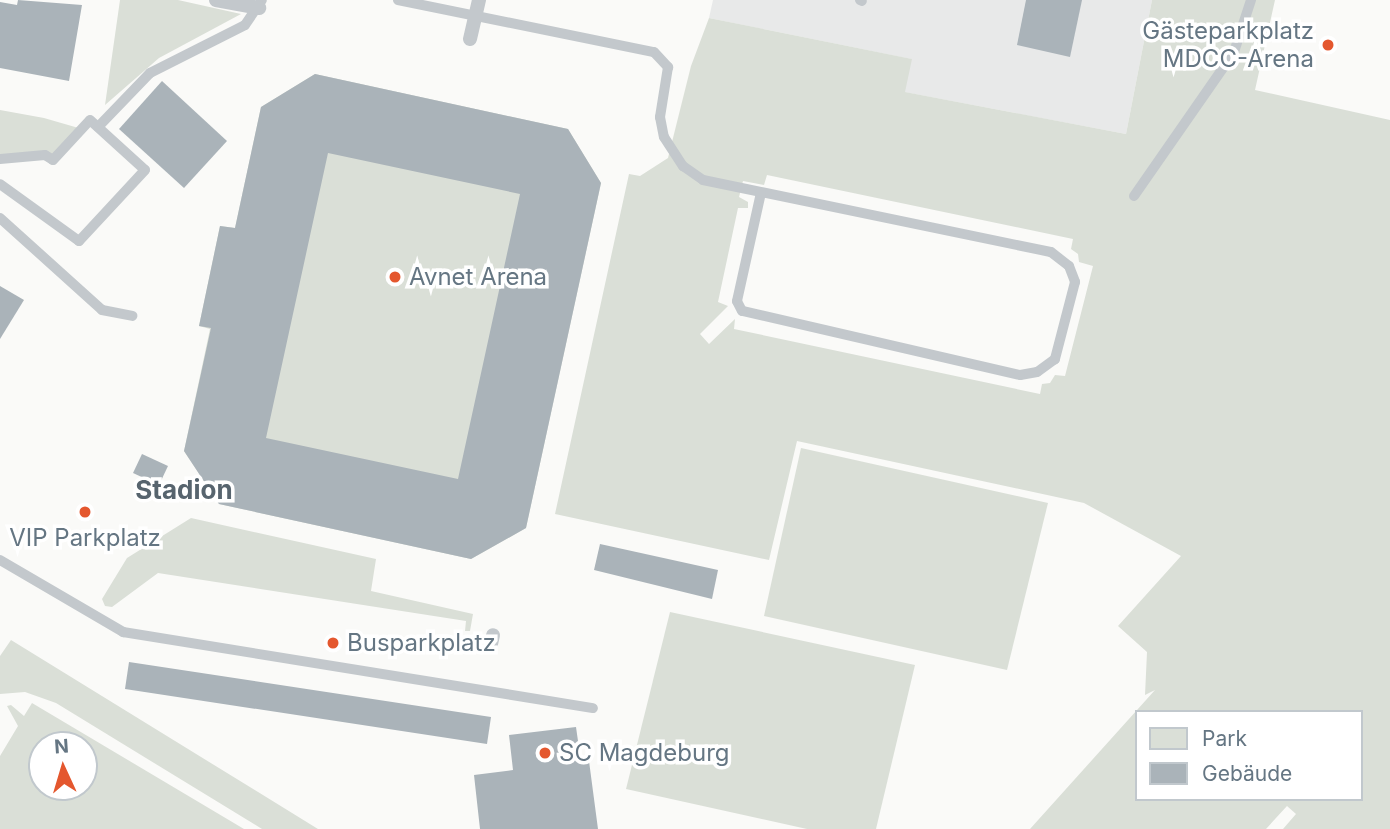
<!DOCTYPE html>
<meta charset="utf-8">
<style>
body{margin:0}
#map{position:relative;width:1390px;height:829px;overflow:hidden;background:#fafaf8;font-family:Inter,sans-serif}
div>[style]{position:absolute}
.built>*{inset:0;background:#e8e9e9}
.green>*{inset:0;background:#dadfd7}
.building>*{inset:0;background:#aab3b9}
.service>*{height:10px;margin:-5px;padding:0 5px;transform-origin:5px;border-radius:5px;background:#c3c8cc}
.pedestrian>*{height:14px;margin:-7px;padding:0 7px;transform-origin:7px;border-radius:7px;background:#c3c8cc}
.dots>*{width:19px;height:19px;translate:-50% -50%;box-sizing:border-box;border:4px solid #fff;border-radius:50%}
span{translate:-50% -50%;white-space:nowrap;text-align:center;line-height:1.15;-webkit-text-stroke:7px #fff;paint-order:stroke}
.poi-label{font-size:24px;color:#657683}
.right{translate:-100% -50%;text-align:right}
.left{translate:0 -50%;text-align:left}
.neighbourhood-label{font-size:26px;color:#57646e;font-weight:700}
.legend{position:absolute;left:1135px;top:710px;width:228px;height:91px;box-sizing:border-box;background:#fff;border:2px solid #c1c8cd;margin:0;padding:9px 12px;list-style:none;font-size:21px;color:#657683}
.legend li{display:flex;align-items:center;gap:14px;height:35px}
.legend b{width:35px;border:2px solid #c1c8cd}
.north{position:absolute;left:28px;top:731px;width:70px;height:70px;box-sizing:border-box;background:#fff;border:2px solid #c1c8cd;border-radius:50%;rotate:356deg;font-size:19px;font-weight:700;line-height:28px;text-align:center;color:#657683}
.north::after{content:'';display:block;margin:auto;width:24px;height:32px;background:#e4572e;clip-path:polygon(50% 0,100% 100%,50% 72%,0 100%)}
</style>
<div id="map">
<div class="built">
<div style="clip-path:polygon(713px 0,1152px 0,1126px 134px,904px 92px,911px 59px,709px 18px)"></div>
</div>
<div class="green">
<div style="clip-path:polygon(120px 0,178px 0,241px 14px,159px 58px,105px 105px)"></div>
<div style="clip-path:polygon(evenodd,1152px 0,1275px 0,1255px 90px,1390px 120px,1390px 829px,1283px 829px,1296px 814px,1287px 806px,1266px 829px,1030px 829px,1155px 690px,1145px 695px,1147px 652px,1118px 626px,1181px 556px,1084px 503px,797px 441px,769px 560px,555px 514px,629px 174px,640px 176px,668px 158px,691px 66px,709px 18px,912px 59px,905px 92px,1126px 134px,1152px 0,767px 175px,1073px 239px,1071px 249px,1078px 254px,1079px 262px,1093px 266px,1065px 376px,1055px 375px,1050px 383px,1042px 384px,1040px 394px,734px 329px,735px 319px,709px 344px,700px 334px,728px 306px,718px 302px,738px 208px,748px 208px,748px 202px,739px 197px,743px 181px,764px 185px,767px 175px,1152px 0,1136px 712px,1360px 712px,1360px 799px,1136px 799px,1136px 712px)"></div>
<div style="clip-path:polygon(315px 74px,568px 129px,601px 183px,526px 528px,471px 559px,219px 504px,184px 451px,210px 329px,199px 326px,220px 226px,235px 228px,261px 107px)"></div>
<div style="clip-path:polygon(0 110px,44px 118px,82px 129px,53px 160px,0 159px)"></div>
<div style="clip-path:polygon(801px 448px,1048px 503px,1007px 670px,764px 616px)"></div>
<div style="clip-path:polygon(191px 518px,376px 559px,371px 591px,473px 614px,470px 631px,465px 631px,466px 621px,158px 573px,112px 607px,105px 606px,102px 599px,127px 558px)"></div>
<div style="clip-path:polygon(670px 612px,915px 665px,876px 829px,807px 829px,626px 789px)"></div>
<div style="clip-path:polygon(11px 640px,318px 829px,262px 829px,56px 703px,25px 692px,0 694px,0 656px)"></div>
<div style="clip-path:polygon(evenodd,32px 703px,244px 829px,0 829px,0 756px,18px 726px,7px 706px,11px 705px,24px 716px,32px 703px,42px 745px,84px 745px,84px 787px,42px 787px,42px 745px)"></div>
</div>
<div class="building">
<div style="clip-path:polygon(18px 0,82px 5px,69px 81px,0 68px,0 2px,17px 5px)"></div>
<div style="clip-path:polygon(1026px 0,1082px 0,1070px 57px,1017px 45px)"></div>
<div style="clip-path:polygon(evenodd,315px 74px,568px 129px,601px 183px,526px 528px,471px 559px,219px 504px,184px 451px,211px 328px,199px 326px,220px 226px,235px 228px,261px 107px,315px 74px,328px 153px,520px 194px,458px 479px,266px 438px,328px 153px)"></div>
<div style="clip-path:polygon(162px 81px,227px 141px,184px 188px,119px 129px)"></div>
<div style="clip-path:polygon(0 286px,24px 300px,0 339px)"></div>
<div style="clip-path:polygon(142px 454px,168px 466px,159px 485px,133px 473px)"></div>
<div style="clip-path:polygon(600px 544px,718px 570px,712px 599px,594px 570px)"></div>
<div style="clip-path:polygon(129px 662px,491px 717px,487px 744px,125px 689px)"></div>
<div style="clip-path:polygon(576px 727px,581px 762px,589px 761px,598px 829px,480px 829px,474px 775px,513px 770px,509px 735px)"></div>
</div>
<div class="service">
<div style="left:398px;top:0;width:261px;rotate:11.5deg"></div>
<div style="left:654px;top:52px;width:21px;rotate:47deg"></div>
<div style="left:668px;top:67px;width:51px;rotate:99.1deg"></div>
<div style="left:660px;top:117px;width:20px;rotate:79deg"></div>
<div style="left:664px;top:137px;width:35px;rotate:57deg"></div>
<div style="left:683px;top:166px;width:24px;rotate:35deg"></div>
<div style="left:703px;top:180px;width:355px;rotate:11.7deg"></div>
<div style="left:1051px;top:252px;width:23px;rotate:38deg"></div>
<div style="left:1069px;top:266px;width:17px;rotate:69deg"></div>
<div style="left:1075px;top:282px;width:80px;rotate:104.6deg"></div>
<div style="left:1055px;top:359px;width:22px;rotate:144deg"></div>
<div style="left:1037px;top:372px;width:17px;rotate:170deg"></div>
<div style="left:1020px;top:375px;width:285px;rotate:-167deg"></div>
<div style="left:742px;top:311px;width:11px;rotate:-117deg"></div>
<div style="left:737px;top:301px;width:111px;rotate:-77.5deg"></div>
<div style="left:860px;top:0;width:2px;rotate:27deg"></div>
<div style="left:98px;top:127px;width:75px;rotate:-46.1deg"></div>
<div style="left:150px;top:73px;width:106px;rotate:-26.8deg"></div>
<div style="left:245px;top:25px;width:30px;rotate:-56deg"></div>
<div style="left:0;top:159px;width:45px;rotate:-5.1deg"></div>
<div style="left:45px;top:155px;width:9px;rotate:32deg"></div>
<div style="left:53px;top:160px;width:54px;rotate:-47.2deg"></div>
<div style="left:90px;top:120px;width:74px;rotate:42.3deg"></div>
<div style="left:145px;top:170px;width:97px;rotate:132.9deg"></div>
<div style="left:79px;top:241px;width:97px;rotate:-144.2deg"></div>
<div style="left:1134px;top:196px;width:175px;rotate:-55.2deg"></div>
<div style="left:1234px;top:52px;width:55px;rotate:-71.9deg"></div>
<div style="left:0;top:218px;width:137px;rotate:42deg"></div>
<div style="left:102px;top:310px;width:31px;rotate:11deg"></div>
<div style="left:0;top:560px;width:143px;rotate:30.3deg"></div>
<div style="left:123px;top:632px;width:476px;rotate:9.2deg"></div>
</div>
<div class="pedestrian">
<div style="left:216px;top:0;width:44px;rotate:10.5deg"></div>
<div style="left:470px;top:39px;width:40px;rotate:-77deg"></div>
<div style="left:491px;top:644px;width:9px;rotate:-77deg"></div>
</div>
<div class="dots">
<div style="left:1328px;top:45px;background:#e4572e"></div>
<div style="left:395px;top:277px;background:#e4572e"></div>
<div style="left:85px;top:512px;background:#e4572e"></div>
<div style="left:333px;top:643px;background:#e4572e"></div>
<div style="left:545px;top:753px;background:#e4572e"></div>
</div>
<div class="poi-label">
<span class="right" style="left:1314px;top:45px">Gästeparkplatz<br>MDCC-Arena</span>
<span class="left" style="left:409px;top:277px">Avnet Arena</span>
<span style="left:85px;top:538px">VIP Parkplatz</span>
<span class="left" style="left:347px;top:643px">Busparkplatz</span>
<span class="left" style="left:559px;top:753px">SC Magdeburg</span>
</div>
<div class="neighbourhood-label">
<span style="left:184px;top:490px">Stadion</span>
</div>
<ul class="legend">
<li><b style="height:19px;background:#dadfd7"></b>Park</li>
<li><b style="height:19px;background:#aab3b9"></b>Gebäude</li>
</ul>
<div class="north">N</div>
</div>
